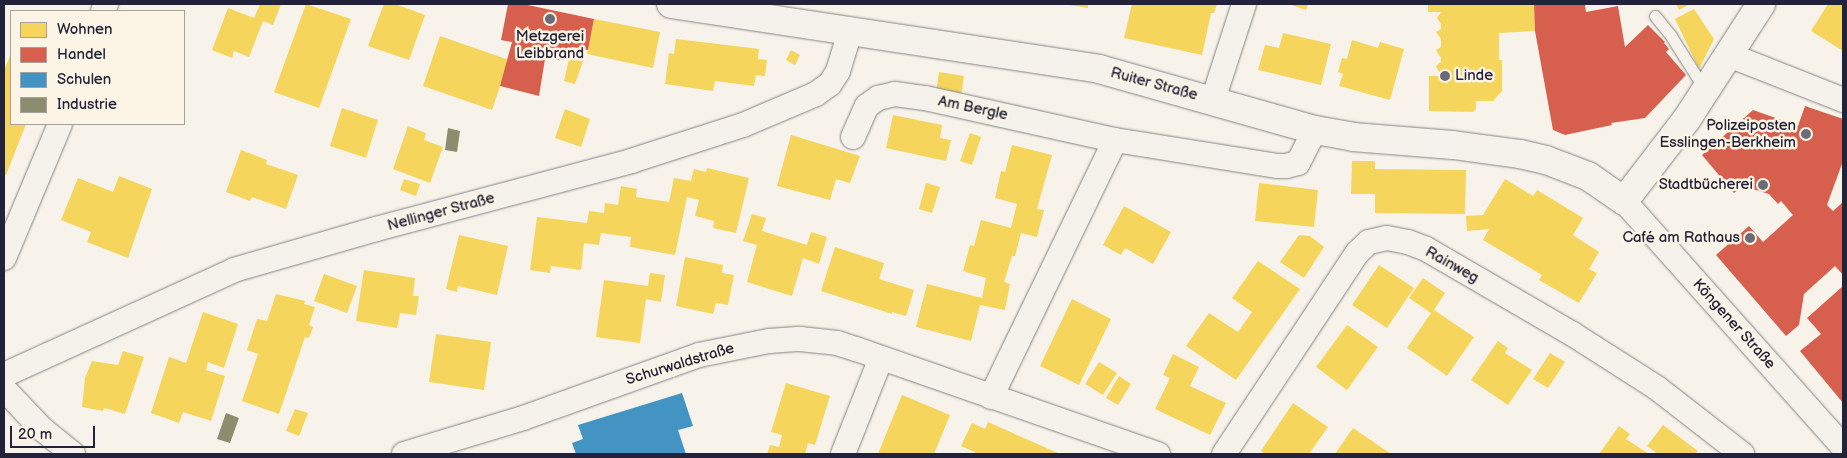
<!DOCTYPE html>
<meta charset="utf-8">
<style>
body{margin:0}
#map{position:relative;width:1847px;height:458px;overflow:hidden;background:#f7f3ea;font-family:"Balsamiq Sans",sans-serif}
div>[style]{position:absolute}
.homes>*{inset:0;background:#f6d55c}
.shops>*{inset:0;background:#d6604d}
.schools>*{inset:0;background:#4393c3}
.industry>*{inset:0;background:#8c8c6e}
.roads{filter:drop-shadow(0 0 1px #868485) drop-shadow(0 0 1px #868485)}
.lane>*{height:11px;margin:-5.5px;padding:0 5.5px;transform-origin:5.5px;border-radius:5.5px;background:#f5f2ec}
.street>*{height:24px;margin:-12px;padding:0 12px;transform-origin:12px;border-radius:12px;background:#f5f2ec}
.secondary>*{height:28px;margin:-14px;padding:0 14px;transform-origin:14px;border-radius:14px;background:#f5f2ec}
.dots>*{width:14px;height:14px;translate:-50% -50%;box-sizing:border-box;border:2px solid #fcf5e5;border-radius:50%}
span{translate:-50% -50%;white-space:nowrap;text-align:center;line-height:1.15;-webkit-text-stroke:5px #fcf5e5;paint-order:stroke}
.poi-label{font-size:15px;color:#22223b}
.left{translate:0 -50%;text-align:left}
.right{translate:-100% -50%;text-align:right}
.street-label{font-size:15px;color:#22223b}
.frame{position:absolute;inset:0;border:5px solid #22223b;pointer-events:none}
.legend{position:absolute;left:10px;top:10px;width:175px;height:115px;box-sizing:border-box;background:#fcf5e5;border:1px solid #a5a1a1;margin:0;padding:6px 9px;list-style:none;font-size:15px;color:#22223b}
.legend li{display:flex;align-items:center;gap:10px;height:25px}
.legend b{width:25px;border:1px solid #a5a1a1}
.scale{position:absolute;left:10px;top:426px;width:85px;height:22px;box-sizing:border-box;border:2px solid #22223b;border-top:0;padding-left:6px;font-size:15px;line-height:18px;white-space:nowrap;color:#22223b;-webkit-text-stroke:4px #fcf5e5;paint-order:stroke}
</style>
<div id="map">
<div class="homes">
<div style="clip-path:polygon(260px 4px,281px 4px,273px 25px,263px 21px,249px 57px,234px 51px,232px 58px,212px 50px,228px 8px,254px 18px)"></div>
<div style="clip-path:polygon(306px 4px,351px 19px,319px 108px,274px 92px)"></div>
<div style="clip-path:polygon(384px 4px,395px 4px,425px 15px,409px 60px,368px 46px)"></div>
<div style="clip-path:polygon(1063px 4px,1088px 4px,1088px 8px)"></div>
<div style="clip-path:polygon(1132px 4px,1217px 4px,1214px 13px,1211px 13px,1202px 55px,1124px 38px)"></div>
<div style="clip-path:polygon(1288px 4px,1308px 4px,1306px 10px)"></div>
<div style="clip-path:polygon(1428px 4px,1534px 4px,1535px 31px,1499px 33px,1499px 60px,1502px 60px,1502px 91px,1493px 101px,1476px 101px,1476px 109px,1473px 112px,1429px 111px,1429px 76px,1441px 76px,1436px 66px,1441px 62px,1441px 58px,1436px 50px,1441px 47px,1441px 39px,1436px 32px,1441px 29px,1441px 24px,1437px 18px,1441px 12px,1428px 12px)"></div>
<div style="clip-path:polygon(1676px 4px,1690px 4px,1679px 10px)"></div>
<div style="clip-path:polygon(1828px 4px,1843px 4px,1843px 51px,1811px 31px)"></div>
<div style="clip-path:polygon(1694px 9px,1714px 39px,1699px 69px,1675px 19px)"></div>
<div style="clip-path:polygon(594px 19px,660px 32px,653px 68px,587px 54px)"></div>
<div style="clip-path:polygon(1283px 33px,1331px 44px,1321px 85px,1258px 70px,1265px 45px,1279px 48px)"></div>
<div style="clip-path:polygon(440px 36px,509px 60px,492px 110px,423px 86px)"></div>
<div style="clip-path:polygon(676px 39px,759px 49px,758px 59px,767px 60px,765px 76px,756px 75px,754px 86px,715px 81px,713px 91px,665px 84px,669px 53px,674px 54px)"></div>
<div style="clip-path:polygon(1352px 40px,1378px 48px,1380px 42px,1404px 49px,1390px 100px,1339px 86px,1343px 74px,1338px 72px,1342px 58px,1347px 59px)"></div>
<div style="clip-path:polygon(791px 50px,800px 55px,795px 65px,786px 60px)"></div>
<div style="clip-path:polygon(11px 53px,11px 124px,26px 124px,6px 175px,4px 174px,4px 71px)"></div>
<div style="clip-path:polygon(569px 59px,583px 61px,575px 84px,564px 81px)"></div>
<div style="clip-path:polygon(939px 72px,964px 76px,961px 96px,936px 93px)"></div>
<div style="clip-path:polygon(342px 108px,378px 120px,366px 158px,330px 146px)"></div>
<div style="clip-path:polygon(565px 109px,590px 119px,581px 147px,555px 138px)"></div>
<div style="clip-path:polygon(893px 115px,942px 125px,940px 138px,951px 140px,946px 161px,886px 148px)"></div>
<div style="clip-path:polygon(408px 126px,426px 133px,424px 140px,443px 147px,430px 183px,393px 169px)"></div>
<div style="clip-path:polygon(970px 133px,981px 137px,972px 165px,960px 161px)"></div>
<div style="clip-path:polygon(791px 135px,860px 156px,850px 183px,836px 179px,830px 200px,777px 186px)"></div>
<div style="clip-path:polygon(1012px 145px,1052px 155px,1037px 209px,1044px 210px,1037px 237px,1021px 233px,1015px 256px,1012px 256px,1004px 282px,1010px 284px,1005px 310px,980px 305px,971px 341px,916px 327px,927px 284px,982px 298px,986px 278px,963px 271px,970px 245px,974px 246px,981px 220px,1011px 228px,1017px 204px,995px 198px,1001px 171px,1005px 172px)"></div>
<div style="clip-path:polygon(241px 150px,267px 160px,266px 164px,298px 175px,286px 209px,252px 197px,250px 201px,226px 192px)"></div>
<div style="clip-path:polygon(1352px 161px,1375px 161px,1375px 169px,1466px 170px,1465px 214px,1375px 213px,1375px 194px,1351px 194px)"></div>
<div style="clip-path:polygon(707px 168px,749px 178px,736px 233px,713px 228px,714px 221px,695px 216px,699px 200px,687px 197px,675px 255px,630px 247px,631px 237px,601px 233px,599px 245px,584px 243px,581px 270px,551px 266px,550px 273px,530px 270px,537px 217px,587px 223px,589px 211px,604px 213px,605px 203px,618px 205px,621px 186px,637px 189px,636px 197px,669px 202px,674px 178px,691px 181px,694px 169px,706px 172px)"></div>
<div style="clip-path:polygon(119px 176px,152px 189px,128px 258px,87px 242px,91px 232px,61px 220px,78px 178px,113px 192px)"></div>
<div style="clip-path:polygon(404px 179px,420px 184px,416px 196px,400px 190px)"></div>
<div style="clip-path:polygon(1505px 179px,1533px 196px,1537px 190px,1583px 218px,1573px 235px,1599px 252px,1589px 269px,1597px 273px,1579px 303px,1539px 280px,1542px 275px,1483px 240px,1489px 229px,1467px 231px,1466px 216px,1483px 215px)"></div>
<div style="clip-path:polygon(926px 183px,940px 187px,932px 213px,919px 209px)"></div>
<div style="clip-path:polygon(1259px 183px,1318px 190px,1314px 227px,1255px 221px)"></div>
<div style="clip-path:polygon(1124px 206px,1171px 232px,1153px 264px,1125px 248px,1121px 255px,1103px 245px)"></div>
<div style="clip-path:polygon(752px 214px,766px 218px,762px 231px,807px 245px,811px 232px,827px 237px,819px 264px,803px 258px,792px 296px,747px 282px,757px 245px,743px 241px)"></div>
<div style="clip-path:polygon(459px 235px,508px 246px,497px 295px,458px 286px,457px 292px,446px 289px)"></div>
<div style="clip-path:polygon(1299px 235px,1310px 236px,1324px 247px,1304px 278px,1280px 262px)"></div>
<div style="clip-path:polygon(835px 247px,884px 263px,879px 279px,914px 290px,906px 316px,892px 312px,892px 314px,821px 291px)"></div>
<div style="clip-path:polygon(685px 257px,723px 265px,722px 273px,734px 275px,728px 305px,716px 303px,713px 314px,676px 306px)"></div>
<div style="clip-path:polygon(1258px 261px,1300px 289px,1236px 380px,1186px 346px,1209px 313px,1238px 332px,1252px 312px,1232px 298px)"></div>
<div style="clip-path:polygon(1379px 265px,1414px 288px,1387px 328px,1352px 305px)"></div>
<div style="clip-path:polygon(364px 270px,415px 278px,413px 296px,419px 296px,416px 315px,400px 313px,397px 328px,356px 321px)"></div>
<div style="clip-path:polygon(650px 273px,665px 275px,661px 302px,646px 299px,640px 343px,596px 337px,604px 280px,648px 286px)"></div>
<div style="clip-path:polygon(324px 274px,357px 286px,347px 313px,314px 301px)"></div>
<div style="clip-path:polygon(1423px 278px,1445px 293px,1434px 310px,1474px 337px,1447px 376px,1407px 348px,1431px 313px,1409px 298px)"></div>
<div style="clip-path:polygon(276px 294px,305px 301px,304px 304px,315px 307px,309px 325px,313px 327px,309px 338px,305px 337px,279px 414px,242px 401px,258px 354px,247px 350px,257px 319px,267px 321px)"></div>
<div style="clip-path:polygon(1072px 299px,1111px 319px,1079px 385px,1040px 366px)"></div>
<div style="clip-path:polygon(203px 312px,238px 324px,224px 368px,208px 362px,206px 370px,225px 376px,211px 421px,183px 412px,179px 423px,151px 413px,169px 357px,186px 363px)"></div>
<div style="clip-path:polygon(1347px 325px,1378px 347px,1347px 390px,1316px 367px)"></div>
<div style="clip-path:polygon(436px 334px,491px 342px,484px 390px,429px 382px)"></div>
<div style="clip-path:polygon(1498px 341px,1508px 348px,1505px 353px,1532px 370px,1508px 405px,1471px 380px)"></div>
<div style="clip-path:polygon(123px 351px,144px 357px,125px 414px,104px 408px,103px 411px,82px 407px,85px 378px,92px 361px,118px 365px)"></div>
<div style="clip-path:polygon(1550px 353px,1565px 362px,1548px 388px,1533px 379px)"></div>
<div style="clip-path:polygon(1173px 354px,1199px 367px,1190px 386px,1226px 403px,1210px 435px,1155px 409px,1170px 378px,1163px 375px)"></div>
<div style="clip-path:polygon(1099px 362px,1117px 373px,1103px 395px,1085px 384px)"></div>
<div style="clip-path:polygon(1119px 376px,1131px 384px,1118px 405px,1106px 398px)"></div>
<div style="clip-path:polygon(786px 383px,830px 396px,815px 445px,808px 443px,805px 454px,767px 454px,770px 445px,779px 447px,782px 435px,771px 432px)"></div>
<div style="clip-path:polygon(902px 395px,950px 415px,934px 454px,878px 454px)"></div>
<div style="clip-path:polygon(1293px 403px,1328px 427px,1309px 454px,1265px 454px,1261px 451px)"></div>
<div style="clip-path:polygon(295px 409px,308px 413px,299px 436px,286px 431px)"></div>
<div style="clip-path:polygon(988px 422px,1060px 454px,974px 454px,975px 452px,961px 446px,972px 423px,985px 429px)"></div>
<div style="clip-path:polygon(1663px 425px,1698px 451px,1695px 454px,1658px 454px,1647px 446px)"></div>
<div style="clip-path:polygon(1619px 426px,1630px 434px,1626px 439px,1649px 454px,1599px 454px)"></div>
<div style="clip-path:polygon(1353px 428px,1391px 454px,1335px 454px)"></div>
</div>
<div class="shops">
<div style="clip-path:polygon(508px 4px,523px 4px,594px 19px,588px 50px,572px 47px,571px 56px,560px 53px,559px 60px,545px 59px,539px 96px,500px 86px,512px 42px,501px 40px)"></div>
<div style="clip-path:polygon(1534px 4px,1585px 4px,1586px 12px,1618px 6px,1625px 47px,1648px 25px,1665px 42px,1664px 43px,1669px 49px,1666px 52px,1686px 75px,1645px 118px,1611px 123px,1612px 125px,1565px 135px,1553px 130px,1535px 31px)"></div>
<div style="clip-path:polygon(1805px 106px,1843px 119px,1843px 161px,1827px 205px,1833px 211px,1843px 202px,1843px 275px,1835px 266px,1804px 294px,1799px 325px,1786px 336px,1716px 255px,1749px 226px,1763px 242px,1793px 215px,1781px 201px,1778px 204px,1769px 194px,1743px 186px,1734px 193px,1702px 155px,1753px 110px,1798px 126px)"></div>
<div style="clip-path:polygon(1843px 286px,1843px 403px,1800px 351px,1821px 334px,1807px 318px)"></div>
</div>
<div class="schools">
<div style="clip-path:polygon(682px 393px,693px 426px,678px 430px,686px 454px,576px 454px,572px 443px,583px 439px,578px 425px)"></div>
</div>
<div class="industry">
<div style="clip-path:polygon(448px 128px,460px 131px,457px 152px,445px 150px)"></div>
<div style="clip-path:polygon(226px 413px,239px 418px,230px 443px,217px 439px)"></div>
</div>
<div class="roads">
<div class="lane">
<div style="left:1655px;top:16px;width:26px;rotate:51deg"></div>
<div style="left:1671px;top:36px;width:64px;rotate:57.8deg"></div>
</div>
<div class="street">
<div style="left:103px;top:11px;width:8px;rotate:-67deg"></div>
<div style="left:1729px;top:55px;width:123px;rotate:21.5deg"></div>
<div style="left:1213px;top:100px;width:101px;rotate:-72.1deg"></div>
<div style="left:853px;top:137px;width:34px;rotate:-66deg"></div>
<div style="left:867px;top:106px;width:14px;rotate:-36deg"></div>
<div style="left:878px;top:98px;width:17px;rotate:-13deg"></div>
<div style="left:895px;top:94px;width:30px;rotate:8deg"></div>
<div style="left:925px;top:98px;width:195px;rotate:12.5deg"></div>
<div style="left:1115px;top:140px;width:165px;rotate:9.1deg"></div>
<div style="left:1278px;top:166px;width:8px"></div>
<div style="left:1286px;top:166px;width:12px;rotate:-14deg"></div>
<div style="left:1298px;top:163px;width:37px;rotate:-63deg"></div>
<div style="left:1624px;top:201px;width:329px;rotate:48.3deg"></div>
<div style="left:4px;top:258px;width:145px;rotate:-67.3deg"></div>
<div style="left:4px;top:375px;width:253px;rotate:-24.5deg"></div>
<div style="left:234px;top:270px;width:148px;rotate:-16.1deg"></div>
<div style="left:376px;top:229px;width:264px;rotate:-14.9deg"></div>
<div style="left:631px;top:161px;width:118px;rotate:-17.8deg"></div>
<div style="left:743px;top:125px;width:79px;rotate:-23deg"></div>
<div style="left:816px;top:94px;width:17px;rotate:-36deg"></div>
<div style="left:830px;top:84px;width:15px;rotate:-58deg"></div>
<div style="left:838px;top:71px;width:41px;rotate:-72.9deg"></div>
<div style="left:4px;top:389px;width:55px;rotate:46.5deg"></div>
<div style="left:42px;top:429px;width:40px;rotate:39deg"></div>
<div style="left:991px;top:397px;width:285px;rotate:-64.2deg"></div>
<div style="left:404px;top:454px;width:124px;rotate:-16.8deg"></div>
<div style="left:523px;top:418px;width:187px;rotate:-19.7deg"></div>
<div style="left:699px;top:355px;width:71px;rotate:-11.3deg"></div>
<div style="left:769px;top:341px;width:31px;rotate:-4deg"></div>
<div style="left:800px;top:339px;width:37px;rotate:6deg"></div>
<div style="left:837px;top:343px;width:20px;rotate:18deg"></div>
<div style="left:856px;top:349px;width:320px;rotate:19.2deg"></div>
<div style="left:843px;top:454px;width:103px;rotate:-68.4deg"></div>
<div style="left:1224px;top:454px;width:241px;rotate:-56.5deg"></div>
<div style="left:1357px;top:253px;width:16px;rotate:-43deg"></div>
<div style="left:1369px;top:242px;width:18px;rotate:-13deg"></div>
<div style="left:1387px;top:238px;width:21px;rotate:11deg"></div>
<div style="left:1408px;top:242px;width:19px;rotate:21deg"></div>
<div style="left:1426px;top:249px;width:168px;rotate:30.1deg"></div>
<div style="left:1571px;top:333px;width:102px;rotate:32.6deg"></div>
<div style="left:1657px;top:388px;width:108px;rotate:37.8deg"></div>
</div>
<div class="secondary">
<div style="left:671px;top:4px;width:433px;rotate:8.6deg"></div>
<div style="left:1099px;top:69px;width:224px;rotate:15.8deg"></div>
<div style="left:1315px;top:130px;width:39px;rotate:10deg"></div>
<div style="left:1353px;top:137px;width:100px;rotate:4.6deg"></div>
<div style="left:1453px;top:145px;width:68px;rotate:7.7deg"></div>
<div style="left:1520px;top:154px;width:27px;rotate:13deg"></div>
<div style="left:1546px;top:160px;width:45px;rotate:20.9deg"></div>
<div style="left:1588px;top:176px;width:44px;rotate:34.8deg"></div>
<div style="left:1624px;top:201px;width:103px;rotate:-52.5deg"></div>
<div style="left:1687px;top:119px;width:137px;rotate:-57.2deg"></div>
</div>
</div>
<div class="dots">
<div style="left:550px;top:19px;background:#6d6b78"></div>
<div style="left:1445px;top:76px;background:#6d6b78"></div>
<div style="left:1806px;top:134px;background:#6d6b78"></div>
<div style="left:1763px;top:185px;background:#6d6b78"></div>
<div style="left:1750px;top:238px;background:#6d6b78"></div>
</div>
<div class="poi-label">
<span style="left:550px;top:45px">Metzgerei<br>Leibbrand</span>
<span class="left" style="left:1455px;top:76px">Linde</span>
<span class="right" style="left:1796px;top:134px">Polizeiposten<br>Esslingen-Berkheim</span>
<span class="right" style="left:1753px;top:185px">Stadtbücherei</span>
<span class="right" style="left:1740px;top:238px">Café am Rathaus</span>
</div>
<div class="street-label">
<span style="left:1154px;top:84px;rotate:15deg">Ruiter Straße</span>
<span style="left:973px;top:108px;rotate:12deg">Am Bergle</span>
<span style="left:441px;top:212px;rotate:-15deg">Nellinger Straße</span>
<span style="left:1452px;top:265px;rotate:29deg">Rainweg</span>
<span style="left:1734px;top:324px;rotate:48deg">Köngener Straße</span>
<span style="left:680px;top:364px;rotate:-17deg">Schurwaldstraße</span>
</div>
<div class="frame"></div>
<ul class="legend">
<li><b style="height:14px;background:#f6d55c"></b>Wohnen</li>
<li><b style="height:14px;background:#d6604d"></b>Handel</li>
<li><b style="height:14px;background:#4393c3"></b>Schulen</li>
<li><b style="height:14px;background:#8c8c6e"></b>Industrie</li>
</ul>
<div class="scale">20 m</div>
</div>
